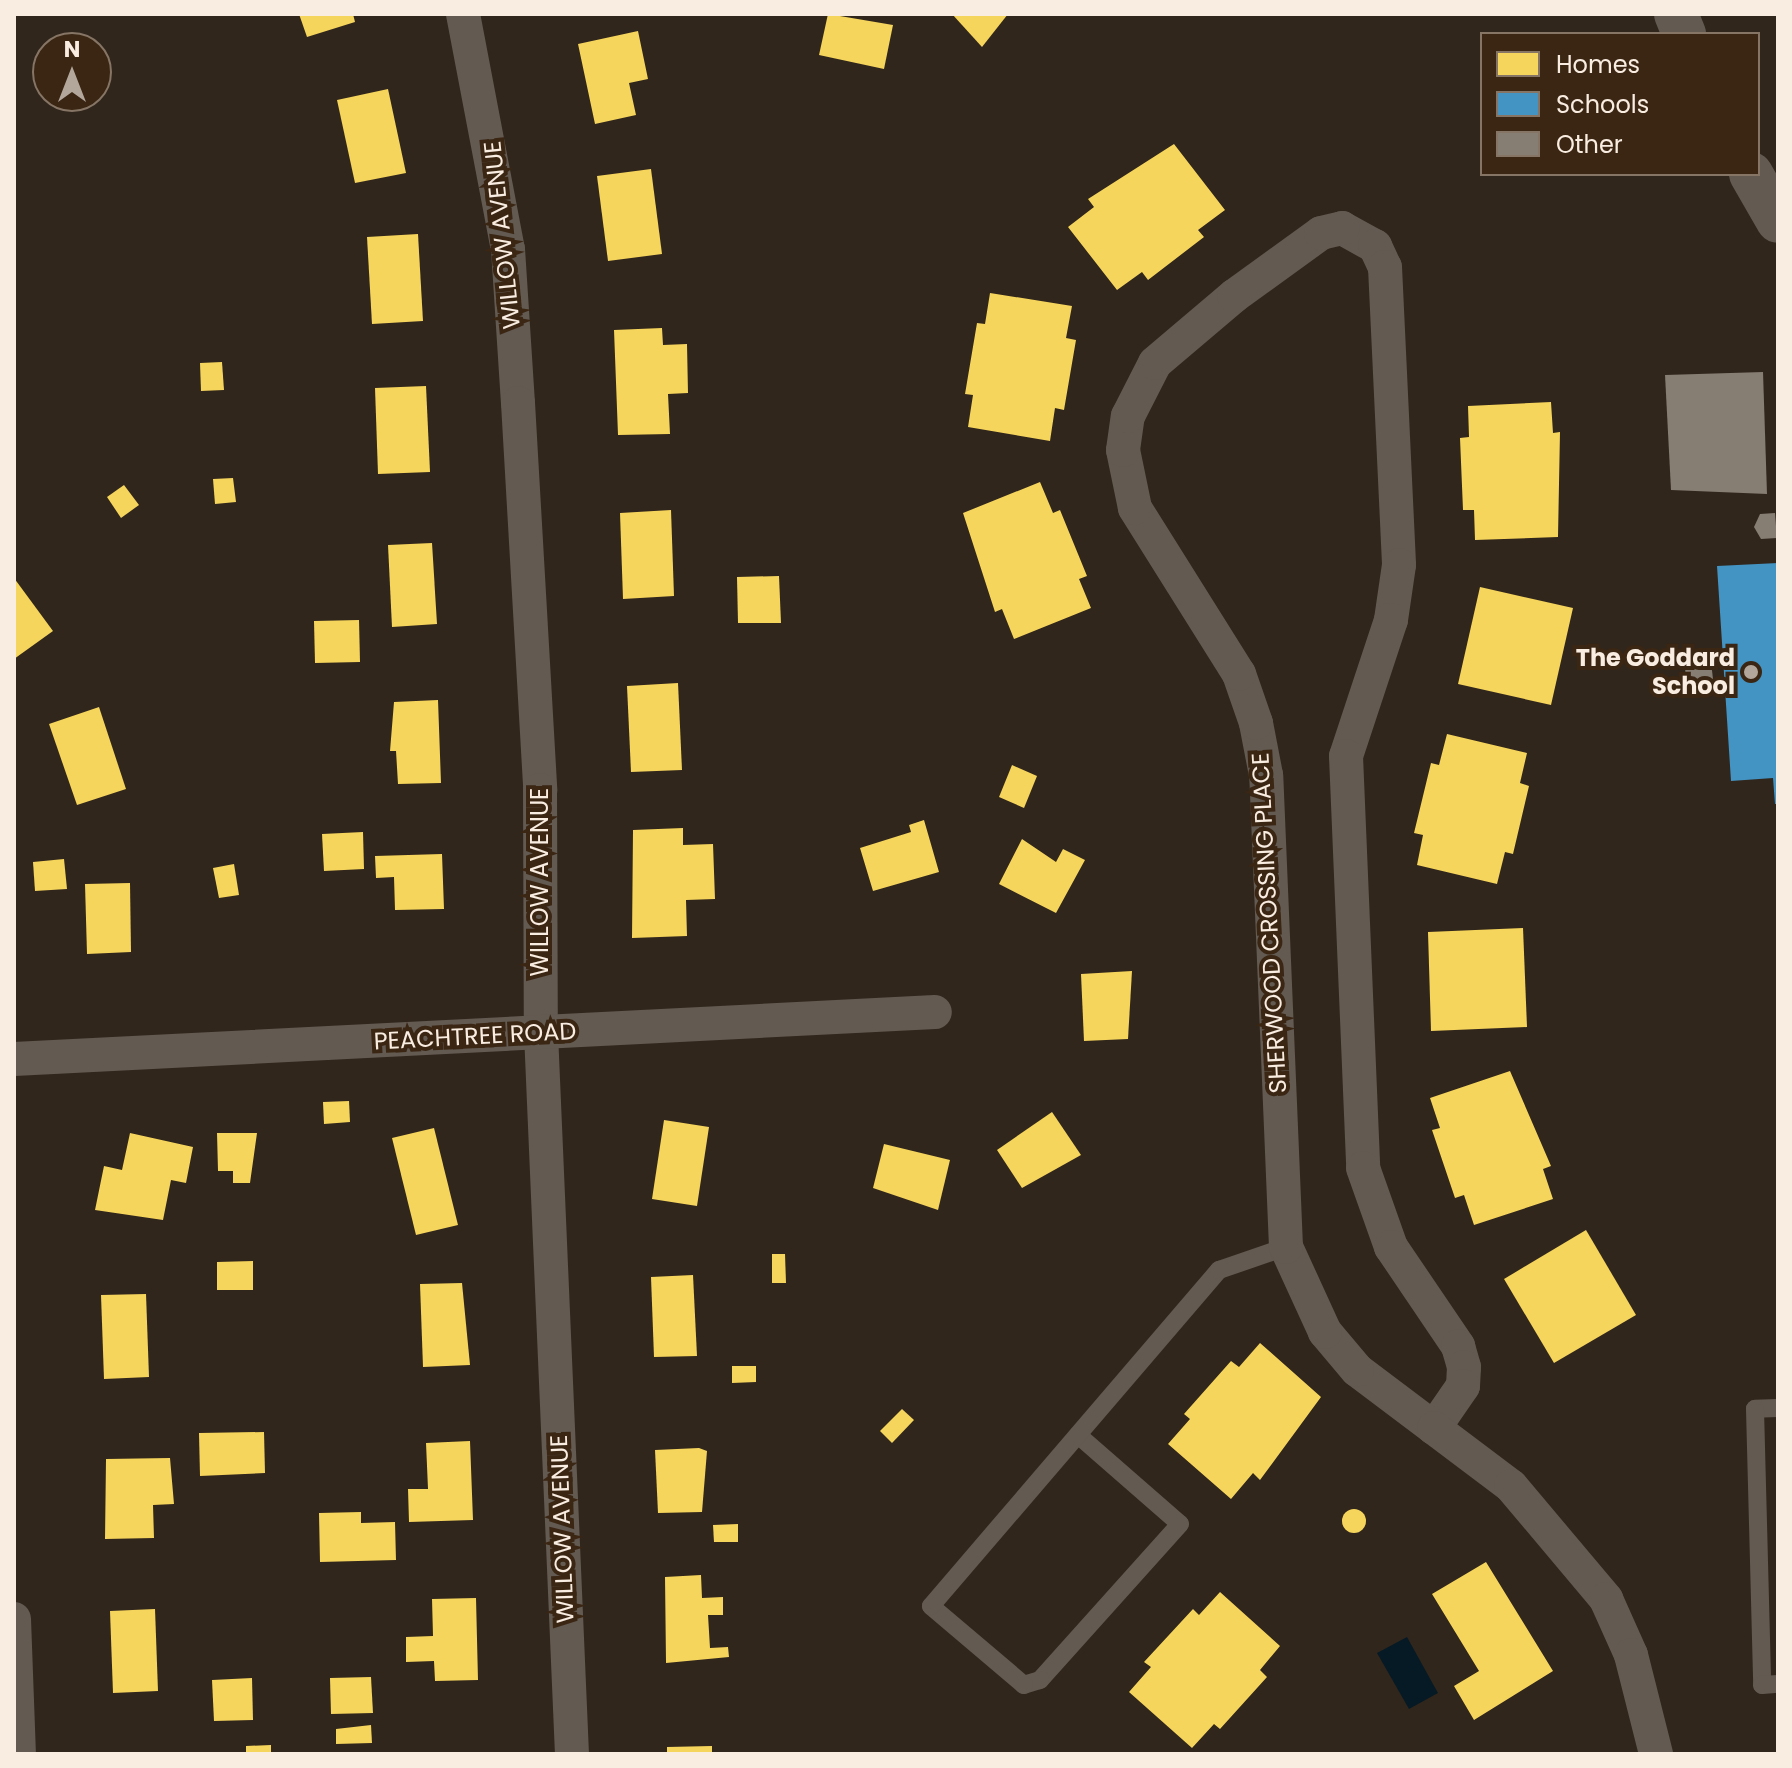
<!DOCTYPE html>
<style>
body{margin:0}
#map{position:relative;width:1792px;height:1768px;overflow:hidden;background:#31261c;font-family:Poppins,sans-serif}
div>[style]{position:absolute}
.water>*{inset:0;background:#061a25}
.homes>*{inset:0;background:#f6d55c}
.round{border-radius:50%}
.schools>*{inset:0;background:#4393c3}
.building>*{inset:0;background:#867d73}
.service>*{height:18px;margin:-9px;padding:0 9px;transform-origin:9px;border-radius:9px;background:#635a52}
.minor>*{height:34px;margin:-17px;padding:0 17px;transform-origin:17px;border-radius:17px;background:#635a52}
.tertiary>*{height:44px;margin:-22px;padding:0 22px;transform-origin:22px;border-radius:22px;background:#635a52}
.dots>*{width:22px;height:22px;translate:-50% -50%;box-sizing:border-box;border:4px solid #3a2613;border-radius:50%}
span{translate:-50% -50%;white-space:nowrap;text-align:center;line-height:1.15;-webkit-text-stroke:8px #3a2613;paint-order:stroke}
.street-label{font-size:24px;color:#f9ece0}
.poi-label{font-size:24px;color:#f9ece0;font-weight:700}
.right{translate:-100% -50%;text-align:right}
.frame{position:absolute;inset:0;border:16px solid #f9ece0;pointer-events:none}
.legend{position:absolute;left:1480px;top:32px;width:280px;height:144px;box-sizing:border-box;background:#3a2613;border:2px solid #867565;margin:0;padding:10px 14px;list-style:none;font-size:24px;color:#f9ece0}
.legend li{display:flex;align-items:center;gap:16px;height:40px}
.legend b{width:40px;border:2px solid #867565}
.north{position:absolute;left:32px;top:32px;width:80px;height:80px;box-sizing:border-box;background:#3a2613;border:2px solid #867565;border-radius:50%;rotate:0deg;font-size:22px;font-weight:700;line-height:32px;text-align:center;color:#f9ece0}
.north::after{content:'';display:block;margin:auto;width:28px;height:36px;background:#b3a79b;clip-path:polygon(50% 0,100% 100%,50% 72%,0 100%)}
</style>
<div id="map">
<div class="water">
<div style="clip-path:polygon(1407px 1637px,1438px 1693px,1409px 1709px,1377px 1653px)"></div>
</div>
<div class="homes">
<div style="clip-path:polygon(299px 14px,353px 14px,355px 22px,307px 37px)"></div>
<div style="clip-path:polygon(828px 14px,893px 25px,884px 69px,819px 55px)"></div>
<div style="clip-path:polygon(952px 14px,1008px 14px,982px 47px)"></div>
<div style="clip-path:polygon(638px 31px,648px 79px,629px 83px,636px 115px,595px 124px,578px 44px)"></div>
<div style="clip-path:polygon(388px 89px,406px 173px,355px 183px,337px 100px)"></div>
<div style="clip-path:polygon(1174px 144px,1225px 210px,1198px 230px,1204px 237px,1148px 280px,1142px 272px,1117px 290px,1068px 227px,1094px 207px,1088px 199px)"></div>
<div style="clip-path:polygon(651px 169px,662px 254px,608px 261px,597px 176px)"></div>
<div style="clip-path:polygon(418px 234px,423px 321px,372px 324px,367px 237px)"></div>
<div style="clip-path:polygon(990px 293px,1072px 306px,1066px 338px,1076px 340px,1064px 410px,1055px 408px,1050px 441px,968px 427px,973px 395px,965px 394px,977px 323px,985px 324px)"></div>
<div style="clip-path:polygon(662px 328px,663px 345px,687px 344px,688px 393px,668px 394px,670px 434px,618px 435px,614px 330px)"></div>
<div style="clip-path:polygon(222px 362px,224px 390px,201px 391px,200px 363px)"></div>
<div style="clip-path:polygon(426px 386px,430px 472px,378px 474px,375px 388px)"></div>
<div style="clip-path:polygon(1551px 402px,1553px 433px,1560px 432px,1558px 537px,1475px 540px,1474px 510px,1463px 510px,1460px 438px,1469px 437px,1468px 406px)"></div>
<div style="clip-path:polygon(233px 478px,236px 502px,215px 504px,213px 479px)"></div>
<div style="clip-path:polygon(1040px 482px,1053px 513px,1060px 510px,1087px 576px,1079px 579px,1091px 608px,1014px 639px,1002px 609px,995px 612px,963px 513px)"></div>
<div style="clip-path:polygon(124px 485px,139px 505px,121px 518px,107px 497px)"></div>
<div style="clip-path:polygon(671px 510px,674px 596px,623px 599px,620px 513px)"></div>
<div style="clip-path:polygon(432px 543px,437px 624px,392px 627px,388px 545px)"></div>
<div style="clip-path:polygon(779px 576px,781px 623px,738px 623px,737px 577px)"></div>
<div style="clip-path:polygon(14px 578px,53px 631px,14px 659px)"></div>
<div style="clip-path:polygon(1480px 587px,1573px 608px,1551px 705px,1458px 684px)"></div>
<div style="clip-path:polygon(359px 620px,360px 662px,315px 663px,314px 621px)"></div>
<div style="clip-path:polygon(678px 683px,682px 770px,631px 772px,627px 686px)"></div>
<div style="clip-path:polygon(438px 700px,441px 783px,398px 784px,396px 751px,390px 751px,394px 702px)"></div>
<div style="clip-path:polygon(99px 707px,126px 789px,77px 805px,49px 724px)"></div>
<div style="clip-path:polygon(1447px 734px,1527px 753px,1520px 783px,1529px 786px,1513px 854px,1505px 852px,1497px 884px,1417px 865px,1423px 835px,1414px 833px,1431px 763px,1439px 765px)"></div>
<div style="clip-path:polygon(1012px 765px,1037px 776px,1024px 808px,999px 797px)"></div>
<div style="clip-path:polygon(924px 820px,939px 872px,873px 891px,860px 848px,911px 832px,909px 825px)"></div>
<div style="clip-path:polygon(683px 828px,683px 845px,713px 844px,715px 899px,686px 900px,687px 936px,632px 938px,633px 830px)"></div>
<div style="clip-path:polygon(363px 832px,364px 869px,324px 871px,322px 834px)"></div>
<div style="clip-path:polygon(1022px 839px,1056px 862px,1063px 849px,1085px 860px,1056px 913px,999px 884px)"></div>
<div style="clip-path:polygon(442px 854px,444px 909px,395px 910px,394px 877px,376px 878px,375px 856px)"></div>
<div style="clip-path:polygon(64px 859px,67px 889px,35px 891px,33px 862px)"></div>
<div style="clip-path:polygon(234px 864px,239px 895px,219px 898px,213px 868px)"></div>
<div style="clip-path:polygon(130px 883px,131px 952px,87px 954px,85px 884px)"></div>
<div style="clip-path:polygon(1523px 928px,1527px 1027px,1431px 1031px,1428px 932px)"></div>
<div style="clip-path:polygon(1132px 971px,1128px 1039px,1084px 1041px,1081px 974px)"></div>
<div style="clip-path:polygon(1510px 1071px,1551px 1166px,1543px 1169px,1553px 1199px,1474px 1225px,1464px 1195px,1455px 1198px,1432px 1130px,1440px 1128px,1430px 1098px)"></div>
<div style="clip-path:polygon(349px 1101px,350px 1122px,324px 1124px,323px 1102px)"></div>
<div style="clip-path:polygon(1052px 1112px,1081px 1155px,1022px 1188px,997px 1150px)"></div>
<div style="clip-path:polygon(664px 1120px,709px 1127px,697px 1206px,652px 1199px)"></div>
<div style="clip-path:polygon(434px 1128px,458px 1225px,416px 1235px,392px 1138px)"></div>
<div style="clip-path:polygon(130px 1133px,193px 1147px,186px 1183px,171px 1180px,163px 1220px,95px 1210px,104px 1166px,122px 1170px)"></div>
<div style="clip-path:polygon(217px 1133px,257px 1133px,250px 1183px,233px 1183px,233px 1171px,218px 1171px)"></div>
<div style="clip-path:polygon(884px 1144px,950px 1160px,938px 1210px,873px 1188px)"></div>
<div style="clip-path:polygon(1586px 1230px,1636px 1315px,1554px 1363px,1504px 1279px)"></div>
<div style="clip-path:polygon(772px 1254px,785px 1254px,786px 1283px,772px 1283px)"></div>
<div style="clip-path:polygon(253px 1261px,253px 1290px,217px 1290px,217px 1262px)"></div>
<div style="clip-path:polygon(693px 1275px,697px 1356px,654px 1357px,651px 1277px)"></div>
<div style="clip-path:polygon(462px 1283px,470px 1365px,423px 1367px,420px 1284px)"></div>
<div style="clip-path:polygon(146px 1294px,149px 1377px,104px 1379px,101px 1295px)"></div>
<div style="clip-path:polygon(1260px 1343px,1321px 1397px,1260px 1480px,1253px 1473px,1231px 1499px,1168px 1444px,1190px 1419px,1184px 1414px,1231px 1361px,1239px 1367px)"></div>
<div style="clip-path:polygon(732px 1366px,756px 1366px,756px 1382px,732px 1383px)"></div>
<div style="clip-path:polygon(902px 1409px,914px 1420px,892px 1443px,880px 1431px)"></div>
<div style="clip-path:polygon(264px 1432px,265px 1473px,200px 1476px,199px 1433px)"></div>
<div style="clip-path:polygon(470px 1441px,473px 1520px,409px 1522px,408px 1489px,428px 1489px,426px 1443px)"></div>
<div style="clip-path:polygon(699px 1448px,707px 1451px,702px 1512px,658px 1513px,655px 1450px)"></div>
<div style="clip-path:polygon(170px 1458px,174px 1504px,153px 1505px,154px 1538px,105px 1539px,106px 1459px)"></div>
<div class="round" style="left:1342px;top:1509px;width:24px;height:24px"></div>
<div style="clip-path:polygon(361px 1512px,361px 1523px,395px 1522px,396px 1560px,320px 1562px,319px 1513px)"></div>
<div style="clip-path:polygon(738px 1524px,738px 1542px,714px 1542px,713px 1525px)"></div>
<div style="clip-path:polygon(1486px 1562px,1553px 1671px,1474px 1720px,1454px 1686px,1479px 1671px,1432px 1594px)"></div>
<div style="clip-path:polygon(701px 1575px,702px 1598px,723px 1597px,723px 1615px,708px 1615px,710px 1648px,728px 1647px,729px 1657px,666px 1663px,665px 1577px)"></div>
<div style="clip-path:polygon(1220px 1592px,1280px 1646px,1260px 1670px,1267px 1677px,1220px 1729px,1214px 1724px,1192px 1748px,1129px 1692px,1151px 1667px,1144px 1662px,1193px 1609px,1199px 1615px)"></div>
<div style="clip-path:polygon(476px 1598px,478px 1680px,435px 1681px,434px 1661px,406px 1662px,406px 1637px,433px 1636px,432px 1599px)"></div>
<div style="clip-path:polygon(155px 1609px,158px 1691px,113px 1693px,110px 1611px)"></div>
<div style="clip-path:polygon(371px 1677px,373px 1713px,331px 1714px,330px 1678px)"></div>
<div style="clip-path:polygon(252px 1678px,253px 1720px,214px 1721px,212px 1680px)"></div>
<div style="clip-path:polygon(371px 1725px,372px 1743px,336px 1744px,336px 1729px)"></div>
<div style="clip-path:polygon(271px 1745px,271px 1754px,246px 1754px,246px 1746px)"></div>
<div style="clip-path:polygon(712px 1746px,712px 1754px,667px 1754px,667px 1747px)"></div>
</div>
<div class="schools">
<div style="clip-path:polygon(1778px 563px,1778px 804px,1775px 804px,1773px 778px,1731px 781px,1717px 566px)"></div>
</div>
<div class="building">
<div style="clip-path:polygon(1763px 372px,1767px 494px,1671px 490px,1665px 375px)"></div>
<div style="clip-path:polygon(1775px 513px,1777px 538px,1761px 539px,1754px 527px,1760px 514px)"></div>
<div style="clip-path:polygon(1698px 657px,1711px 662px,1713px 679px,1701px 686px,1686px 683px,1685px 666px)"></div>
</div>
<div class="service">
<div style="left:1778px;top:1408px;width:23px;rotate:178deg"></div>
<div style="left:1755px;top:1409px;width:276px;rotate:88.5deg"></div>
<div style="left:1762px;top:1685px;width:16px;rotate:-4deg"></div>
<div style="left:1078px;top:1435px;width:135px;rotate:41.1deg"></div>
<div style="left:1180px;top:1524px;width:210px;rotate:131.9deg"></div>
<div style="left:1040px;top:1680px;width:17px;rotate:163deg"></div>
<div style="left:1024px;top:1685px;width:122px;rotate:-139.7deg"></div>
<div style="left:931px;top:1606px;width:443px;rotate:-49.4deg"></div>
<div style="left:1219px;top:1270px;width:71px;rotate:-18.9deg"></div>
</div>
<div class="minor">
<div style="left:463px;top:14px;width:239px;rotate:79.2deg"></div>
<div style="left:508px;top:249px;width:154px;rotate:86.3deg"></div>
<div style="left:518px;top:403px;width:388px;rotate:86.7deg"></div>
<div style="left:540px;top:790px;width:243px;rotate:89.8deg"></div>
<div style="left:541px;top:1033px;width:722px;rotate:87.54deg"></div>
<div style="left:1342px;top:228px;width:38px;rotate:29deg"></div>
<div style="left:1375px;top:246px;width:23px;rotate:65deg"></div>
<div style="left:1385px;top:267px;width:298px;rotate:87.3deg"></div>
<div style="left:1399px;top:565px;width:56px;rotate:98.3deg"></div>
<div style="left:1391px;top:620px;width:143px;rotate:108.3deg"></div>
<div style="left:1346px;top:756px;width:412px;rotate:87.6deg"></div>
<div style="left:1363px;top:1168px;width:84px;rotate:70.5deg"></div>
<div style="left:1391px;top:1247px;width:120px;rotate:55.9deg"></div>
<div style="left:1458px;top:1346px;width:22px;rotate:74deg"></div>
<div style="left:1464px;top:1367px;width:19px;rotate:93deg"></div>
<div style="left:1463px;top:1386px;width:51px;rotate:124.6deg"></div>
<div style="left:1434px;top:1428px;width:96px;rotate:-143deg"></div>
<div style="left:1357px;top:1370px;width:50px;rotate:-130.1deg"></div>
<div style="left:1325px;top:1332px;width:94px;rotate:-114.6deg"></div>
<div style="left:1286px;top:1247px;width:472px;rotate:-92.4deg"></div>
<div style="left:1266px;top:775px;width:53px;rotate:-100.9deg"></div>
<div style="left:1256px;top:723px;width:52px;rotate:-109.1deg"></div>
<div style="left:1239px;top:674px;width:196px;rotate:-122.1deg"></div>
<div style="left:1135px;top:508px;width:59px;rotate:-101.7deg"></div>
<div style="left:1123px;top:450px;width:34px;rotate:-82deg"></div>
<div style="left:1128px;top:416px;width:59px;rotate:-63deg"></div>
<div style="left:1155px;top:363px;width:104px;rotate:-40.3deg"></div>
<div style="left:1234px;top:296px;width:107px;rotate:-35.9deg"></div>
<div style="left:1321px;top:233px;width:22px;rotate:-13deg"></div>
<div style="left:14px;top:1059px;width:922px;rotate:-2.92deg"></div>
<div style="left:1434px;top:1428px;width:96px;rotate:37deg"></div>
<div style="left:1511px;top:1486px;width:148px;rotate:49.9deg"></div>
<div style="left:1606px;top:1599px;width:61px;rotate:65.9deg"></div>
<div style="left:1631px;top:1655px;width:102px;rotate:75.8deg"></div>
<div style="left:14px;top:1619px;width:135px;rotate:87.9deg"></div>
</div>
<div class="tertiary">
<div style="left:1676px;top:14px;width:22px;rotate:68deg"></div>
<div style="left:1751px;top:174px;width:54px;rotate:60.1deg"></div>
</div>
<div class="dots">
<div style="left:1751px;top:672px;background:#b3a79b"></div>
</div>
<div class="street-label">
<span style="left:502px;top:235px;rotate:-96deg">WILLOW AVENUE</span>
<span style="left:540px;top:882px;rotate:-90deg">WILLOW AVENUE</span>
<span style="left:1269px;top:923px;rotate:-93deg">SHERWOOD CROSSING PLACE</span>
<span style="left:475px;top:1036px;rotate:-3deg">PEACHTREE ROAD</span>
<span style="left:562px;top:1529px;rotate:-92deg">WILLOW AVENUE</span>
</div>
<div class="poi-label">
<span class="right" style="left:1735px;top:672px">The Goddard<br>School</span>
</div>
<div class="frame"></div>
<ul class="legend">
<li><b style="height:22px;background:#f6d55c"></b>Homes</li>
<li><b style="height:22px;background:#4393c3"></b>Schools</li>
<li><b style="height:22px;background:#867d73"></b>Other</li>
</ul>
<div class="north">N</div>
</div>
